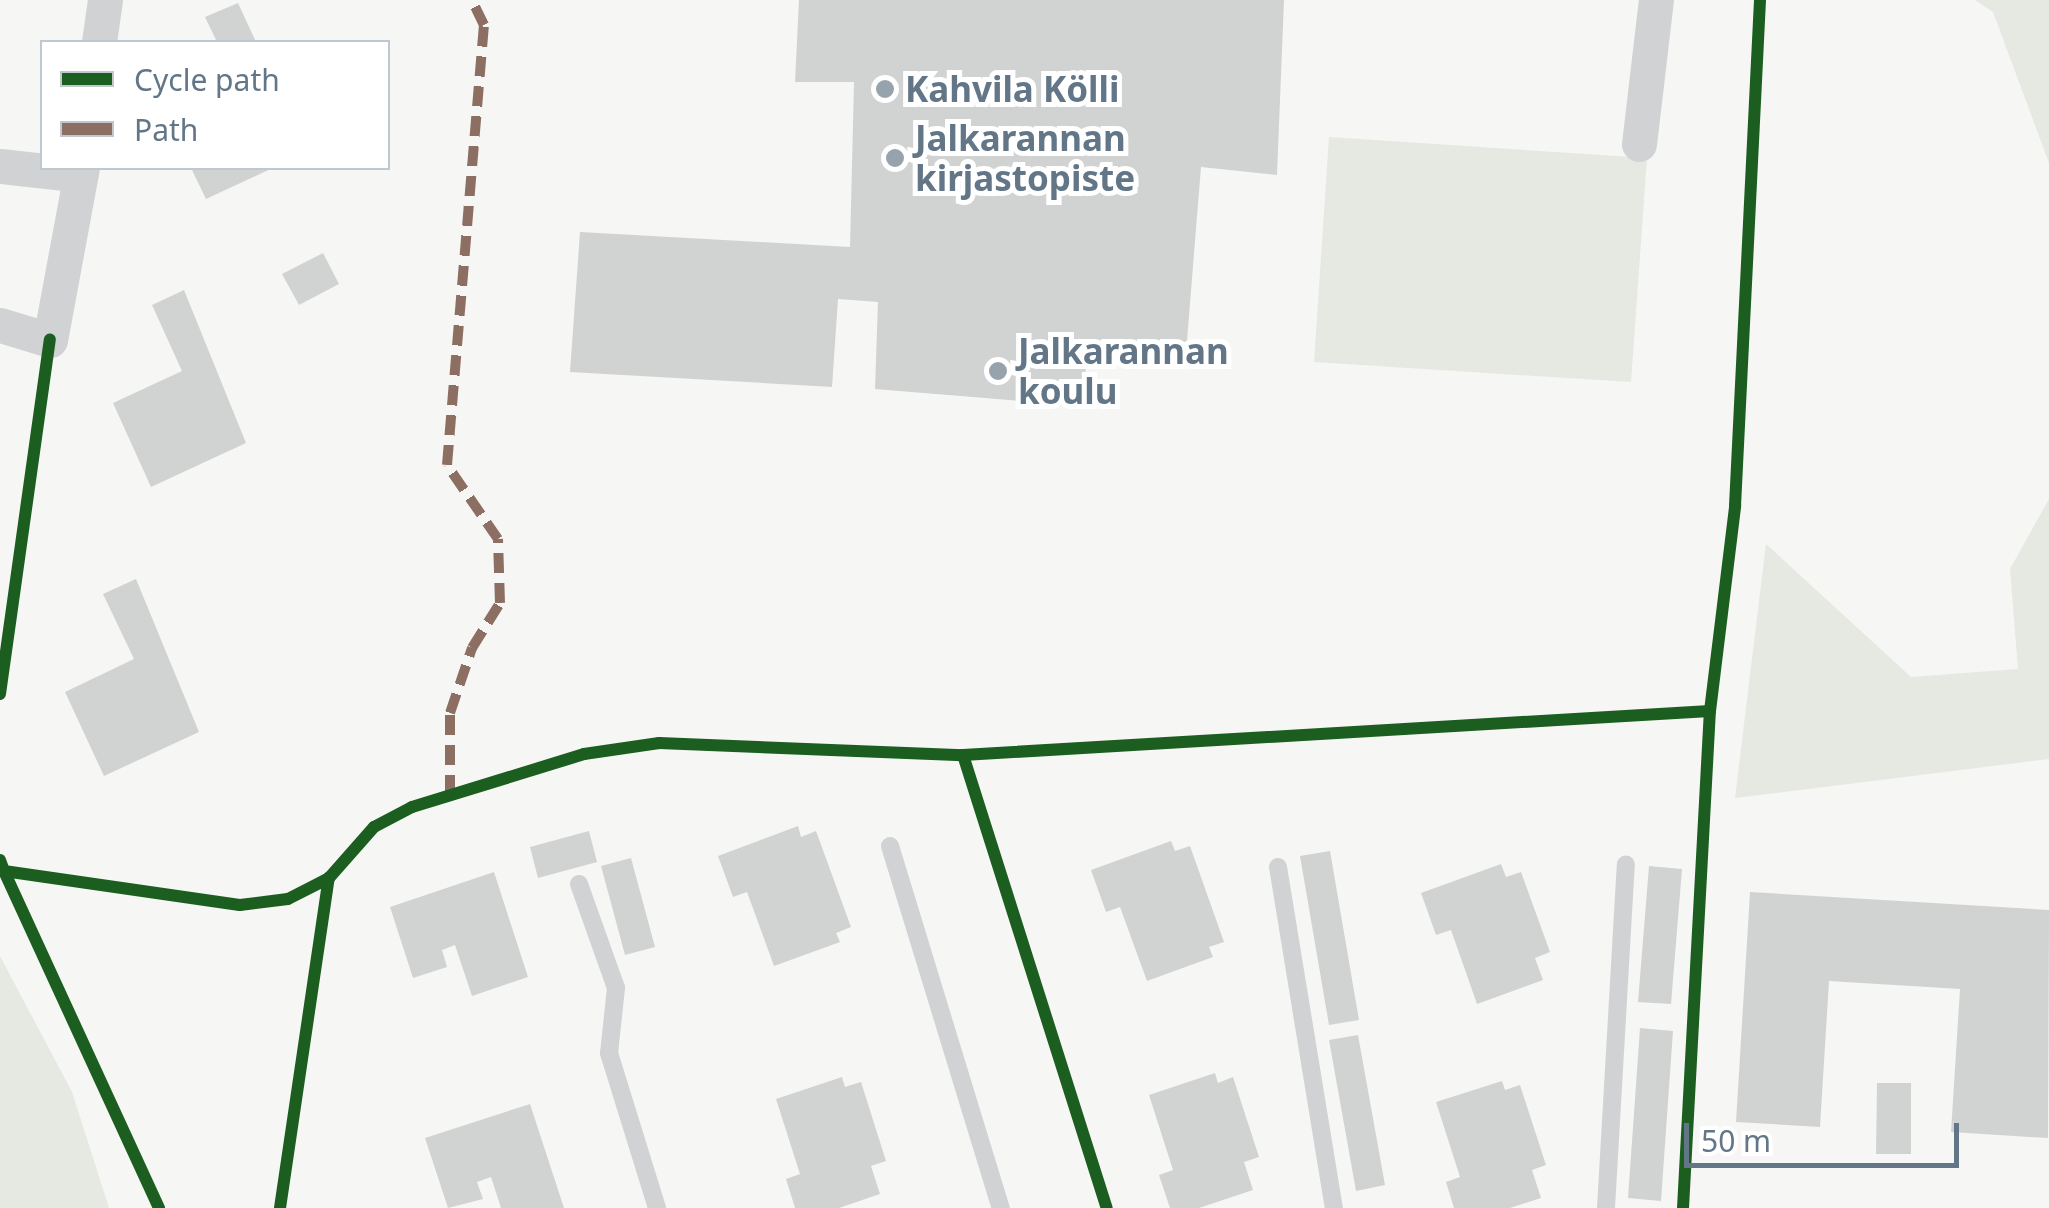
<!DOCTYPE html>
<meta charset="utf-8">
<style>
body{margin:0}
#map{position:relative;width:2049px;height:1208px;overflow:hidden;background:#f6f6f4;font-family:"Noto Sans",sans-serif}
div>[style]{position:absolute}
.green>*{inset:0;background:#e5e9e2}
.building>*{inset:0;background:#d1d3d3}
.lane>*{height:18px;margin:-9px;padding:0 9px;transform-origin:9px;border-radius:9px;background:#d1d2d3}
.street>*{height:35px;margin:-17.5px;padding:0 17.5px;transform-origin:17.5px;border-radius:17.5px;background:#d1d2d3}
.quiet>*{height:10px;margin-top:-5px;transform-origin:0;background:repeating-linear-gradient(90deg,#8d6e63 0 20px,transparent 0 30px)}
.cycleway>*{height:12px;margin:-6px;padding:0 6px;transform-origin:6px;border-radius:6px;background:#1b5e20}
.dots>*{width:28px;height:28px;translate:-50% -50%;box-sizing:border-box;border:5px solid #fff;border-radius:50%}
span{translate:-50% -50%;white-space:nowrap;text-align:center;line-height:1.15;-webkit-text-stroke:10px #fff;paint-order:stroke}
.poi-label{font-size:35px;color:#627687;font-weight:700}
.left{translate:0 -50%;text-align:left}
.legend{position:absolute;left:40px;top:40px;width:350px;height:130px;box-sizing:border-box;background:#fff;border:2px solid #c0c8cf;margin:0;padding:12px 18px;list-style:none;font-size:30px;color:#627687}
.legend li{display:flex;align-items:center;gap:20px;height:50px}
.legend b{width:50px;border:2px solid #c0c8cf}
.scale{position:absolute;left:1684px;top:1123px;width:275px;height:45px;box-sizing:border-box;border:5px solid #627687;border-top:0;padding-left:12px;font-size:30px;line-height:35px;white-space:nowrap;color:#627687;-webkit-text-stroke:8px #fff;paint-order:stroke}
</style>
<div id="map">
<div class="green">
<div style="clip-path:polygon(1975px 0,2049px 0,2049px 163px,1993px 12px)"></div>
<div style="clip-path:polygon(1329px 137px,1647px 158px,1631px 382px,1314px 362px)"></div>
<div style="clip-path:polygon(2049px 499px,2049px 759px,1735px 798px,1766px 544px,1911px 677px,2018px 669px,2010px 569px)"></div>
<div style="clip-path:polygon(0 956px,72px 1092px,109px 1208px,0 1208px)"></div>
</div>
<div class="building">
<div style="clip-path:polygon(799px 0,1284px 0,1277px 175px,1201px 167px,1186px 353px,1088px 348px,1082px 406px,875px 389px,878px 302px,838px 299px,832px 387px,570px 372px,580px 232px,850px 247px,854px 82px,795px 82px)"></div>
<div style="clip-path:polygon(238px 3px,256px 42px,217px 42px,205px 17px)"></div>
<div style="clip-path:polygon(191px 168px,273px 168px,206px 199px)"></div>
<div style="clip-path:polygon(323px 253px,339px 284px,299px 305px,282px 274px)"></div>
<div style="clip-path:polygon(184px 290px,246px 443px,151px 487px,113px 403px,182px 371px,152px 305px)"></div>
<div style="clip-path:polygon(136px 579px,199px 732px,104px 776px,65px 692px,134px 659px,103px 594px)"></div>
<div style="clip-path:polygon(798px 826px,801px 837px,816px 831px,851px 927px,836px 933px,840px 942px,774px 966px,747px 892px,733px 897px,718px 856px)"></div>
<div style="clip-path:polygon(589px 831px,597px 862px,538px 878px,530px 847px)"></div>
<div style="clip-path:polygon(1171px 841px,1175px 851px,1190px 846px,1224px 942px,1209px 947px,1213px 957px,1147px 981px,1120px 907px,1106px 912px,1091px 870px)"></div>
<div style="clip-path:polygon(1330px 851px,1359px 1020px,1329px 1025px,1300px 856px)"></div>
<div style="clip-path:polygon(631px 858px,655px 947px,625px 955px,601px 866px)"></div>
<div style="clip-path:polygon(1501px 864px,1506px 877px,1521px 872px,1550px 952px,1535px 958px,1543px 980px,1477px 1004px,1451px 930px,1436px 935px,1421px 893px)"></div>
<div style="clip-path:polygon(1649px 866px,1682px 869px,1671px 1004px,1638px 1002px)"></div>
<div style="clip-path:polygon(494px 872px,528px 977px,472px 996px,455px 945px,442px 950px,447px 967px,413px 978px,390px 907px)"></div>
<div style="clip-path:polygon(1750px 892px,2049px 910px,2048px 1138px,1951px 1132px,1960px 989px,1829px 981px,1820px 1127px,1736px 1122px)"></div>
<div style="clip-path:polygon(1640px 1028px,1673px 1031px,1661px 1201px,1628px 1198px)"></div>
<div style="clip-path:polygon(1358px 1035px,1385px 1185px,1356px 1191px,1329px 1040px)"></div>
<div style="clip-path:polygon(1215px 1073px,1218px 1083px,1233px 1077px,1259px 1157px,1244px 1162px,1253px 1190px,1199px 1208px,1170px 1208px,1159px 1175px,1173px 1170px,1149px 1095px)"></div>
<div style="clip-path:polygon(842px 1077px,845px 1087px,861px 1082px,886px 1161px,871px 1166px,880px 1194px,839px 1208px,795px 1208px,786px 1179px,800px 1174px,776px 1099px)"></div>
<div style="clip-path:polygon(1502px 1081px,1505px 1090px,1520px 1085px,1546px 1165px,1532px 1170px,1541px 1198px,1510px 1208px,1454px 1208px,1446px 1182px,1460px 1177px,1436px 1102px)"></div>
<div style="clip-path:polygon(1877px 1083px,1911px 1083px,1911px 1154px,1876px 1154px)"></div>
<div style="clip-path:polygon(530px 1104px,564px 1208px,501px 1208px,491px 1177px,477px 1182px,483px 1199px,448px 1208px,425px 1138px)"></div>
</div>
<div class="lane">
<div style="left:890px;top:846px;width:379px;rotate:73deg"></div>
<div style="left:1278px;top:867px;width:346px;rotate:80.7deg"></div>
<div style="left:579px;top:884px;width:110px;rotate:70.4deg"></div>
<div style="left:616px;top:988px;width:65px;rotate:96.1deg"></div>
<div style="left:609px;top:1053px;width:162px;rotate:72.8deg"></div>
<div style="left:1606px;top:1208px;width:344px;rotate:-86.7deg"></div>
</div>
<div class="street">
<div style="left:99px;top:42px;width:42px;rotate:-81.9deg"></div>
<div style="left:1639px;top:144px;width:145px;rotate:-83.3deg"></div>
<div style="left:0;top:166px;width:81px;rotate:6.3deg"></div>
<div style="left:0;top:325px;width:52px;rotate:16.7deg"></div>
<div style="left:50px;top:340px;width:175px;rotate:-79.5deg"></div>
</div>
<div class="quiet">
<div style="left:450px;top:795px;width:82px;rotate:-90deg"></div>
<div style="left:450px;top:713px;width:69px;rotate:-71.3deg"></div>
<div style="left:472px;top:648px;width:53px;rotate:-58.1deg"></div>
<div style="left:500px;top:603px;width:64px;rotate:-91.8deg"></div>
<div style="left:498px;top:539px;width:90px;rotate:-124.6deg"></div>
<div style="left:447px;top:465px;width:442px;rotate:-85.2deg"></div>
<div style="left:484px;top:25px;width:28px;rotate:-116deg"></div>
</div>
<div class="cycleway">
<div style="left:0;top:694px;width:358px;rotate:-82deg"></div>
<div style="left:963px;top:755px;width:475px;rotate:72.4deg"></div>
<div style="left:0;top:860px;width:12px;rotate:70deg"></div>
<div style="left:4px;top:871px;width:238px;rotate:8.2deg"></div>
<div style="left:240px;top:905px;width:48px;rotate:-7.1deg"></div>
<div style="left:288px;top:899px;width:46px;rotate:-27.1deg"></div>
<div style="left:329px;top:878px;width:68px;rotate:-48.6deg"></div>
<div style="left:374px;top:827px;width:43px;rotate:-27.8deg"></div>
<div style="left:412px;top:807px;width:180px;rotate:-17.1deg"></div>
<div style="left:584px;top:754px;width:76px;rotate:-8.3deg"></div>
<div style="left:659px;top:743px;width:304px;rotate:2.3deg"></div>
<div style="left:963px;top:755px;width:748px;rotate:-3.37deg"></div>
<div style="left:4px;top:871px;width:371px;rotate:65.3deg"></div>
<div style="left:280px;top:1208px;width:334px;rotate:-81.6deg"></div>
<div style="left:1683px;top:1208px;width:498px;rotate:-86.9deg"></div>
<div style="left:1710px;top:711px;width:207px;rotate:-83deg"></div>
<div style="left:1735px;top:506px;width:507px;rotate:-87.17deg"></div>
</div>
<div class="dots">
<div style="left:885px;top:89px;background:#96a3ad"></div>
<div style="left:895px;top:158px;background:#96a3ad"></div>
<div style="left:998px;top:371px;background:#96a3ad"></div>
</div>
<div class="poi-label">
<span class="left" style="left:905px;top:89px">Kahvila Kölli</span>
<span class="left" style="left:915px;top:158px">Jalkarannan<br>kirjastopiste</span>
<span class="left" style="left:1018px;top:371px">Jalkarannan<br>koulu</span>
</div>
<ul class="legend">
<li><b style="height:12px;background:#1b5e20"></b>Cycle path</li>
<li><b style="height:12px;background:#8d6e63"></b>Path</li>
</ul>
<div class="scale">50 m</div>
</div>
